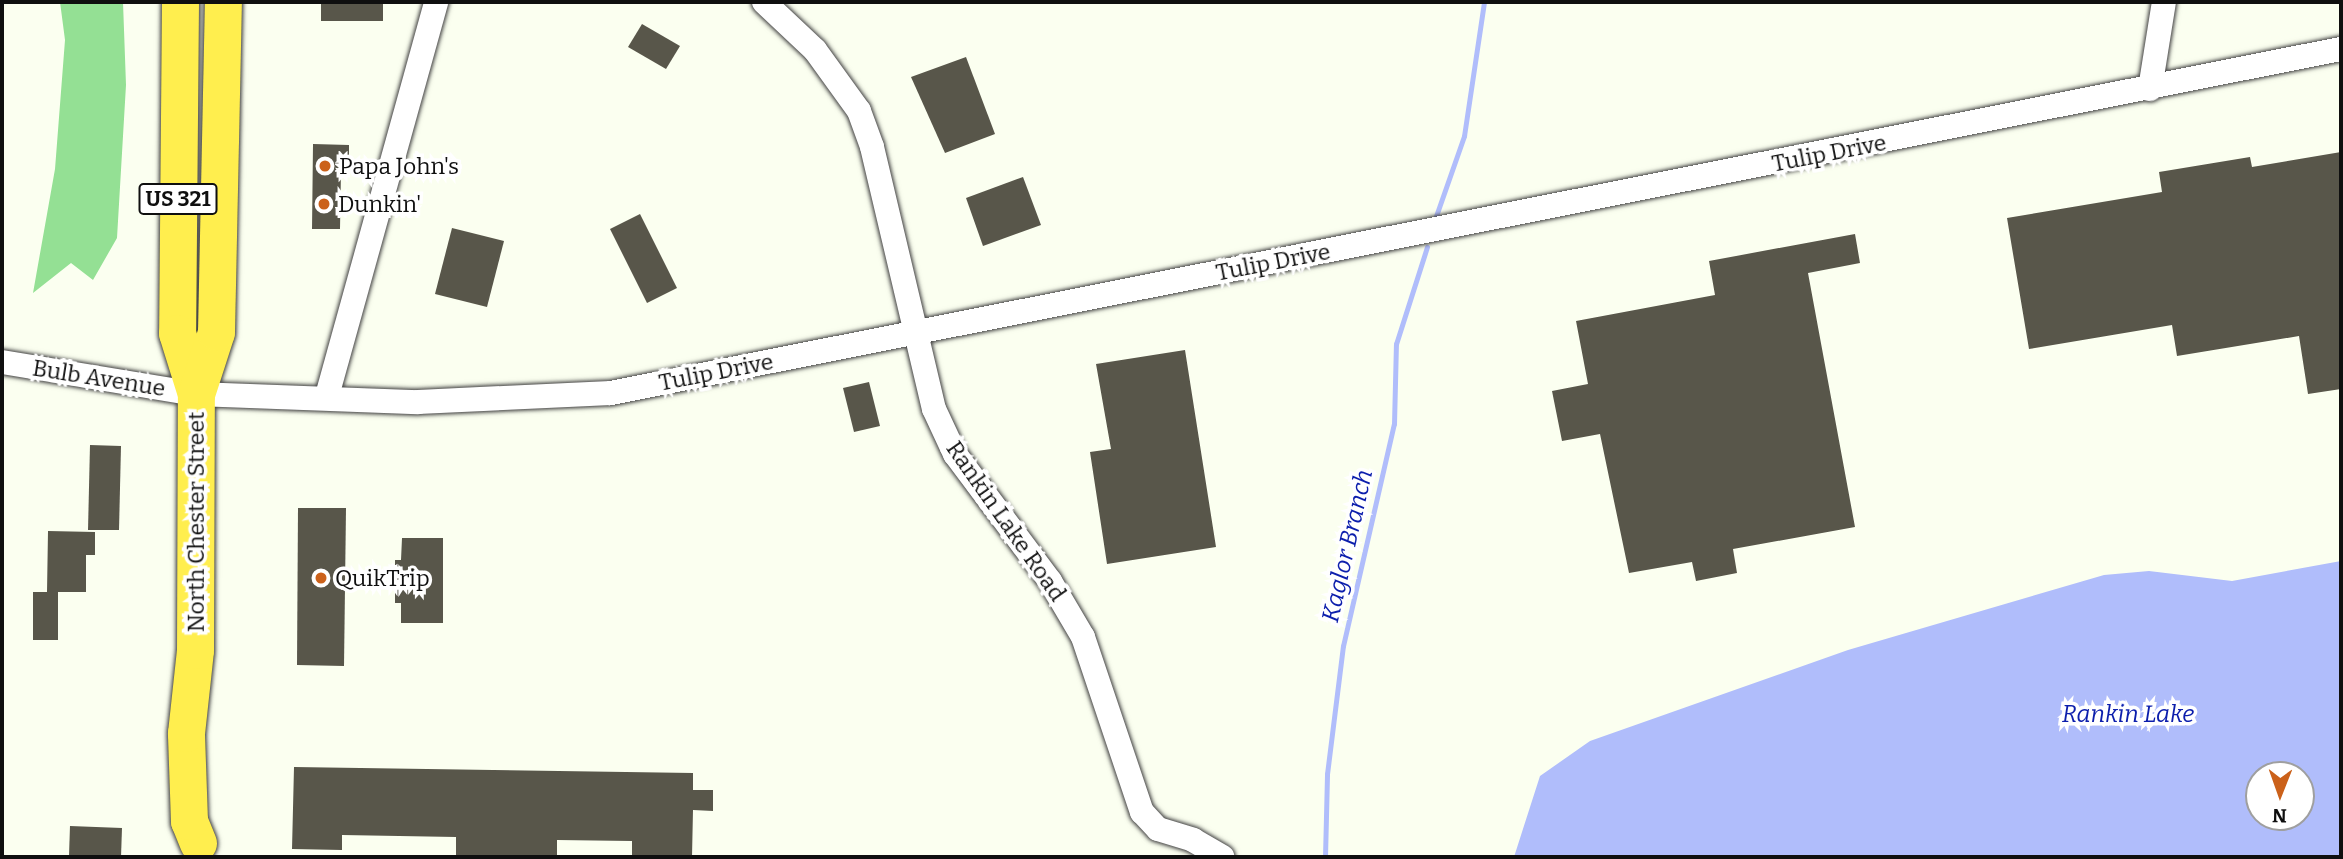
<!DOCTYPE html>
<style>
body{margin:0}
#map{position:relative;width:2343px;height:859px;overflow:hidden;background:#fbfff0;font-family:Bitter,serif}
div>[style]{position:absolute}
.forest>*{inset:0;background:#94e094}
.water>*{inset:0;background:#b0bdfb}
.stream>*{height:5px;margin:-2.5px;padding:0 2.5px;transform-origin:2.5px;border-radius:2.5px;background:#b0bdfb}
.building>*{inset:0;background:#58564a}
.roads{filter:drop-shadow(0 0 2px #424242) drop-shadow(0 0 2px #424242)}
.minor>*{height:24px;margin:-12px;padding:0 12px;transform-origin:12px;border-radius:12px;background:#fff}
.highway>*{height:37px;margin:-18.5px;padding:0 18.5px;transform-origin:18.5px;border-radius:18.5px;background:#ffee4e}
.dots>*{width:19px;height:19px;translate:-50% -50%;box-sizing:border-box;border:4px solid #fff;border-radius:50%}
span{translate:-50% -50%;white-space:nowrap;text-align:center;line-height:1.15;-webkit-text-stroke:7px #fff;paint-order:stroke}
.shield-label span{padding:2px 5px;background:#fff;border:2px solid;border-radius:5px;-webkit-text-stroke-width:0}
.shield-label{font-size:21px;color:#0f0f0f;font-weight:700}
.street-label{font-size:23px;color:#0f0f0f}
.poi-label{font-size:23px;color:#0f0f0f}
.left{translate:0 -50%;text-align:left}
.water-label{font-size:24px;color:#0c1eac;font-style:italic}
.frame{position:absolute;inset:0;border:4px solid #0f0f0f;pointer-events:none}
.north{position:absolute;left:2245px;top:761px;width:70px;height:70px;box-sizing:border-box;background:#fff;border:2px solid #9f9f9f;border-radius:50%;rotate:181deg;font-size:19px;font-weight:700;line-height:28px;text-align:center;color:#0f0f0f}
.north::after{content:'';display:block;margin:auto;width:24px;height:32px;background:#cb611a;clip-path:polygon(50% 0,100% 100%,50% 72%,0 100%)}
</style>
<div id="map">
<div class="forest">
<div style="clip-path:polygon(60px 2px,123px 2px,126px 85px,117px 238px,93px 280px,71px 263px,33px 293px,55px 169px,65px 40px)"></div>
</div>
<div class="water">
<div style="clip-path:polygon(evenodd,2341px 561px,2341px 857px,1514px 857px,1540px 776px,1590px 741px,1848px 650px,2104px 575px,2149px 571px,2232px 581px,2341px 561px,2259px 775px,2301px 775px,2301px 817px,2259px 817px,2259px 775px)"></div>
</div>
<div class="stream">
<div style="left:1436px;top:216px;width:85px;rotate:-70.7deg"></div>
<div style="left:1464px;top:136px;width:135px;rotate:-81.5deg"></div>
<div style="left:1325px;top:857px;width:83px;rotate:-88.6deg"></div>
<div style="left:1327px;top:774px;width:129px;rotate:-82.9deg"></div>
<div style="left:1343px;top:646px;width:228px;rotate:-77.1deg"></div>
<div style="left:1394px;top:424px;width:80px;rotate:-88.6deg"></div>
<div style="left:1396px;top:344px;width:102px;rotate:-72.3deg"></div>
</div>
<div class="building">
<div style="clip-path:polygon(321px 2px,383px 2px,383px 21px,321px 21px)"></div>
<div style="clip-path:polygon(642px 24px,680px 46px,666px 69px,628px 47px)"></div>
<div style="clip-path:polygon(966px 57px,995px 134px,945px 153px,911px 77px)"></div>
<div style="clip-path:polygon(313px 144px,349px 145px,349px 170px,341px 170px,340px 229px,312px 229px)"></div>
<div style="clip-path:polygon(2341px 152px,2341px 389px,2308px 394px,2299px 336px,2177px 356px,2172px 325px,2029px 349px,2007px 218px,2162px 192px,2159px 172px,2250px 157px,2252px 167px)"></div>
<div style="clip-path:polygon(1023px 177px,1041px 225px,983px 246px,966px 198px)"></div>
<div style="clip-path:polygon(640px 214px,677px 288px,647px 303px,610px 229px)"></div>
<div style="clip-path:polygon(452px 228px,504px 241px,487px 307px,435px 294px)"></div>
<div style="clip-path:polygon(1855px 234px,1860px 263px,1808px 273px,1855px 527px,1733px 549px,1737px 573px,1696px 581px,1692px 562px,1629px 573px,1600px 434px,1562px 441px,1552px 391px,1588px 384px,1576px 321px,1715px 295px,1709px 261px)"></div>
<div style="clip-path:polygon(1185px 350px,1216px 547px,1107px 564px,1090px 452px,1111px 449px,1096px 364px)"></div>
<div style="clip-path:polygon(869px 382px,880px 426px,854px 432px,843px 388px)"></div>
<div style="clip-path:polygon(90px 445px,121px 446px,119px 530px,88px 530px)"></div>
<div style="clip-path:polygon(298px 508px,346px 508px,344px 666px,297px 665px)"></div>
<div style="clip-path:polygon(48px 531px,95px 532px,95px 555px,86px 555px,86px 592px,58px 592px,58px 640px,33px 640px,33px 592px,47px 592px)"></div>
<div style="clip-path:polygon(402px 538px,443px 538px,443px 623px,401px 623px,401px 603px,395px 603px,395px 560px,401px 560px)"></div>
<div style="clip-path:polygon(294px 767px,693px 773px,693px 790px,713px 790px,713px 811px,693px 810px,692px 857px,632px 857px,632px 841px,557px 840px,557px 857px,456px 857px,456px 837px,342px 835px,342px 850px,292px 849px)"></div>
<div style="clip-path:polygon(70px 826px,122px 828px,121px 857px,69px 856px)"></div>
</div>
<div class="roads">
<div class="minor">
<div style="left:764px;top:2px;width:70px;rotate:43.3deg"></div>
<div style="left:815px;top:50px;width:75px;rotate:54.2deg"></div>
<div style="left:859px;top:111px;width:38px;rotate:70deg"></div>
<div style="left:872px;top:147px;width:269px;rotate:76.7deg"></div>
<div style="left:934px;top:409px;width:50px;rotate:65deg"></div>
<div style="left:955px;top:454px;width:159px;rotate:53.2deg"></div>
<div style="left:1050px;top:581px;width:65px;rotate:59.5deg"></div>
<div style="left:1083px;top:637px;width:185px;rotate:71.4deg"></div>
<div style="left:1142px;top:812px;width:23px;rotate:47deg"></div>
<div style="left:1158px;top:829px;width:37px;rotate:17deg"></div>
<div style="left:1193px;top:840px;width:34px;rotate:30deg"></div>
<div style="left:2150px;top:89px;width:88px;rotate:-80.9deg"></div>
<div style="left:2px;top:362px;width:197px;rotate:9.4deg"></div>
<div style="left:196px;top:394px;width:222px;rotate:2.1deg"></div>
<div style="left:418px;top:402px;width:193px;rotate:-2.7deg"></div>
<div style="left:611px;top:393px;width:1764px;rotate:-11.25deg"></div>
<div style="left:327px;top:396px;width:409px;rotate:-74.5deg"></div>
</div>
<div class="highway">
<div style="left:180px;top:2px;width:331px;rotate:90.5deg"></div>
<div style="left:177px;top:333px;width:64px;rotate:72.7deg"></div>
<div style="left:198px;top:843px;width:24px;rotate:-112deg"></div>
<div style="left:189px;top:821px;width:88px;rotate:-92deg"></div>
<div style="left:186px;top:733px;width:83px;rotate:-83.8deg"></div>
<div style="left:195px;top:650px;width:256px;rotate:-89.8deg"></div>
<div style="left:196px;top:394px;width:65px;rotate:-72.1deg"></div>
<div style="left:216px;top:332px;width:330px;rotate:-88.8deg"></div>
</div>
</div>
<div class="dots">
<div style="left:325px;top:166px;background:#cb611a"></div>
<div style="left:324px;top:204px;background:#cb611a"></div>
<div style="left:321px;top:578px;background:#cb611a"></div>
</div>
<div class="shield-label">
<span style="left:178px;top:199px">US 321</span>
</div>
<div class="street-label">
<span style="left:1829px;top:153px;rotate:-11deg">Tulip Drive</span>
<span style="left:1273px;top:262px;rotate:-11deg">Tulip Drive</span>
<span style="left:716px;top:372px;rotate:-11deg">Tulip Drive</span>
<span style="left:99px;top:378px;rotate:9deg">Bulb Avenue</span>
<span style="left:1006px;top:521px;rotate:55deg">Rankin Lake Road</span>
<span style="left:196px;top:522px;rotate:-90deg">North Chester Street</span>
</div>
<div class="poi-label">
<span class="left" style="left:339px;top:166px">Papa John's</span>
<span class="left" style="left:338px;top:204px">Dunkin'</span>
<span class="left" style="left:335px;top:578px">QuikTrip</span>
</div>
<div class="water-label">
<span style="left:1348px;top:546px;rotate:-77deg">Kaglor Branch</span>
<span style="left:2128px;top:715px">Rankin Lake</span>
</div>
<div class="frame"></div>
<div class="north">N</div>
</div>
